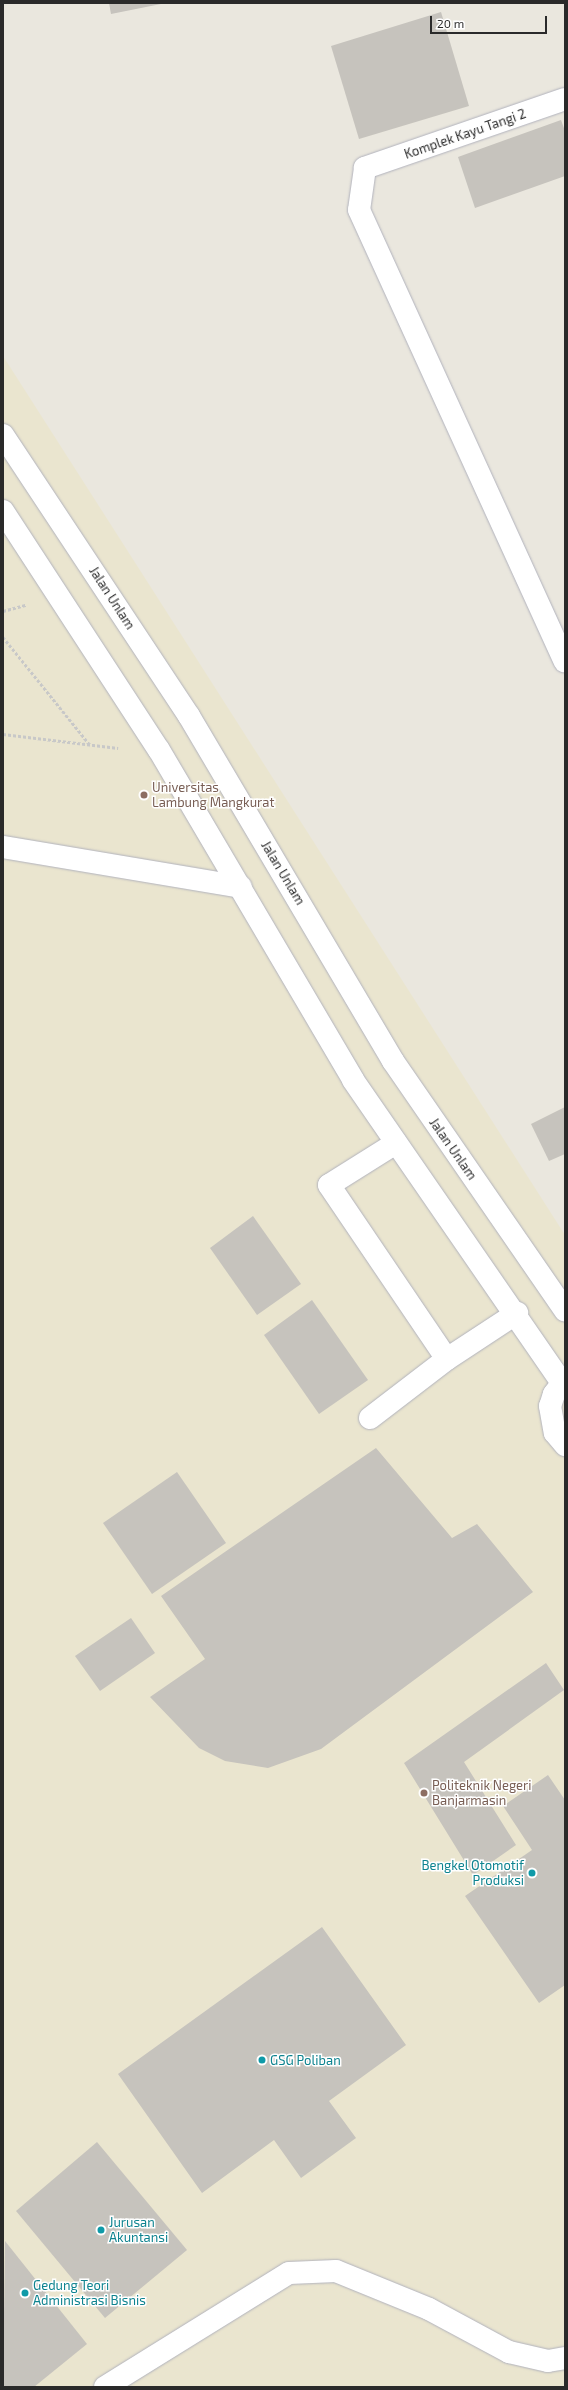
<!DOCTYPE html>
<style>
body{margin:0}
#map{position:relative;width:568px;height:2390px;overflow:hidden;background:#eae7de;font-family:"Exo 2",sans-serif}
div>[style]{position:absolute}
.education>*{inset:0;background:#eae5cf}
.building>*{inset:0;background:#c6c3bd}
.path>*{height:2.5px;margin-top:-1.25px;transform-origin:0;background:repeating-linear-gradient(90deg,#c8c8c8 0 3px,transparent 0 5px)}
.roads{filter:drop-shadow(0 0 1px #b1b2bc) drop-shadow(0 0 1px #b1b2bc)}
.minor>*{height:22px;margin:-11px;padding:0 11px;transform-origin:11px;border-radius:11px;background:#fff}
.dots>*{width:11px;height:11px;translate:-50% -50%;box-sizing:border-box;border:2px solid #fff;border-radius:50%}
span{translate:-50% -50%;white-space:nowrap;text-align:center;line-height:1.15;-webkit-text-stroke:3px #fff;paint-order:stroke}
.street-label{font-size:13px;color:#2a2a2a}
.education-label{font-size:13px;color:#785e54}
.left{translate:0 -50%;text-align:left}
.culture-label{font-size:13px;color:#0d838f}
.right{translate:-100% -50%;text-align:right}
.frame{position:absolute;inset:0;border:4px solid #2a2a2a;pointer-events:none}
.scale{position:absolute;left:430px;top:16px;width:117px;height:18px;box-sizing:border-box;border:2px solid #2a2a2a;border-top:0;padding-left:5px;font-size:12px;line-height:14px;white-space:nowrap;color:#2a2a2a;-webkit-text-stroke:3px #fff;paint-order:stroke}
</style>
<div id="map">
<div class="education">
<div style="clip-path:polygon(3px 356px,565px 1235px,565px 2387px,3px 2387px)"></div>
</div>
<div class="building">
<div style="clip-path:polygon(109px 3px,161px 3px,161px 4px,111px 14px)"></div>
<div style="clip-path:polygon(441px 12px,469px 106px,359px 139px,331px 46px)"></div>
<div style="clip-path:polygon(561px 120px,565px 131px,565px 176px,475px 208px,458px 157px)"></div>
<div style="clip-path:polygon(565px 1107px,565px 1154px,549px 1161px,531px 1124px)"></div>
<div style="clip-path:polygon(253px 1216px,301px 1284px,257px 1315px,210px 1248px)"></div>
<div style="clip-path:polygon(312px 1300px,368px 1380px,319px 1414px,264px 1335px)"></div>
<div style="clip-path:polygon(376px 1448px,452px 1538px,477px 1524px,533px 1592px,321px 1749px,268px 1768px,225px 1761px,199px 1748px,150px 1697px,205px 1659px,161px 1596px)"></div>
<div style="clip-path:polygon(177px 1472px,226px 1543px,152px 1594px,103px 1523px)"></div>
<div style="clip-path:polygon(131px 1618px,155px 1653px,100px 1691px,75px 1656px)"></div>
<div style="clip-path:polygon(546px 1663px,564px 1690px,464px 1762px,516px 1845px,473px 1875px,404px 1763px)"></div>
<div style="clip-path:polygon(548px 1775px,565px 1800px,565px 1985px,539px 2003px,465px 1896px,532px 1850px,503px 1806px)"></div>
<div style="clip-path:polygon(322px 1927px,406px 2045px,329px 2101px,356px 2138px,301px 2178px,274px 2140px,202px 2193px,118px 2074px)"></div>
<div style="clip-path:polygon(97px 2142px,187px 2250px,105px 2318px,16px 2211px)"></div>
<div style="clip-path:polygon(5px 2241px,87px 2344px,34px 2387px,3px 2387px)"></div>
</div>
<div class="path">
<div style="left:3px;top:611px;width:24px;rotate:-15deg"></div>
<div style="left:3px;top:637px;width:140px;rotate:51.1deg"></div>
<div style="left:3px;top:734px;width:116px;rotate:6.9deg"></div>
</div>
<div class="roads">
<div class="minor">
<div style="left:565px;top:99px;width:212px;rotate:161deg"></div>
<div style="left:365px;top:168px;width:42px;rotate:98.1deg"></div>
<div style="left:359px;top:210px;width:496px;rotate:65.5deg"></div>
<div style="left:3px;top:435px;width:337px;rotate:56.5deg"></div>
<div style="left:189px;top:716px;width:401px;rotate:59.4deg"></div>
<div style="left:393px;top:1061px;width:303px;rotate:55.4deg"></div>
<div style="left:3px;top:511px;width:285px;rotate:56.9deg"></div>
<div style="left:159px;top:750px;width:383px;rotate:59.5deg"></div>
<div style="left:353px;top:1080px;width:367px;rotate:55.4deg"></div>
<div style="left:3px;top:847px;width:241px;rotate:9.5deg"></div>
<div style="left:396px;top:1143px;width:79px;rotate:147.9deg"></div>
<div style="left:329px;top:1185px;width:210px;rotate:55.9deg"></div>
<div style="left:565px;top:1379px;width:19px;rotate:126deg"></div>
<div style="left:554px;top:1394px;width:13px;rotate:108deg"></div>
<div style="left:550px;top:1406px;width:27px;rotate:80deg"></div>
<div style="left:555px;top:1433px;width:16px;rotate:50deg"></div>
<div style="left:370px;top:1418px;width:97px;rotate:-37.5deg"></div>
<div style="left:447px;top:1359px;width:84px;rotate:-33.3deg"></div>
<div style="left:105px;top:2387px;width:216px;rotate:-31.8deg"></div>
<div style="left:289px;top:2273px;width:47px;rotate:-2.4deg"></div>
<div style="left:336px;top:2271px;width:100px;rotate:22.2deg"></div>
<div style="left:429px;top:2309px;width:91px;rotate:28.3deg"></div>
<div style="left:509px;top:2352px;width:40px;rotate:13deg"></div>
<div style="left:548px;top:2361px;width:17px;rotate:-10deg"></div>
</div>
</div>
<div class="dots">
<div style="left:144px;top:795px;background:#8d6e63"></div>
<div style="left:424px;top:1793px;background:#8d6e63"></div>
<div style="left:532px;top:1873px;background:#0f9aa8"></div>
<div style="left:262px;top:2060px;background:#0f9aa8"></div>
<div style="left:101px;top:2230px;background:#0f9aa8"></div>
<div style="left:25px;top:2293px;background:#0f9aa8"></div>
</div>
<div class="street-label">
<span style="left:465px;top:134px;rotate:-19deg">Komplek Kayu Tangi 2</span>
<span style="left:112px;top:598px;rotate:57deg">Jalan Unlam</span>
<span style="left:283px;top:873px;rotate:59deg">Jalan Unlam</span>
<span style="left:453px;top:1149px;rotate:55deg">Jalan Unlam</span>
</div>
<div class="education-label">
<span class="left" style="left:152px;top:795px">Universitas<br>Lambung Mangkurat</span>
<span class="left" style="left:432px;top:1793px">Politeknik Negeri<br>Banjarmasin</span>
</div>
<div class="culture-label">
<span class="right" style="left:524px;top:1873px">Bengkel Otomotif<br>Produksi</span>
<span class="left" style="left:270px;top:2060px">GSG Poliban</span>
<span class="left" style="left:109px;top:2230px">Jurusan<br>Akuntansi</span>
<span class="left" style="left:33px;top:2293px">Gedung Teori<br>Administrasi Bisnis</span>
</div>
<div class="frame"></div>
<div class="scale">20 m</div>
</div>
